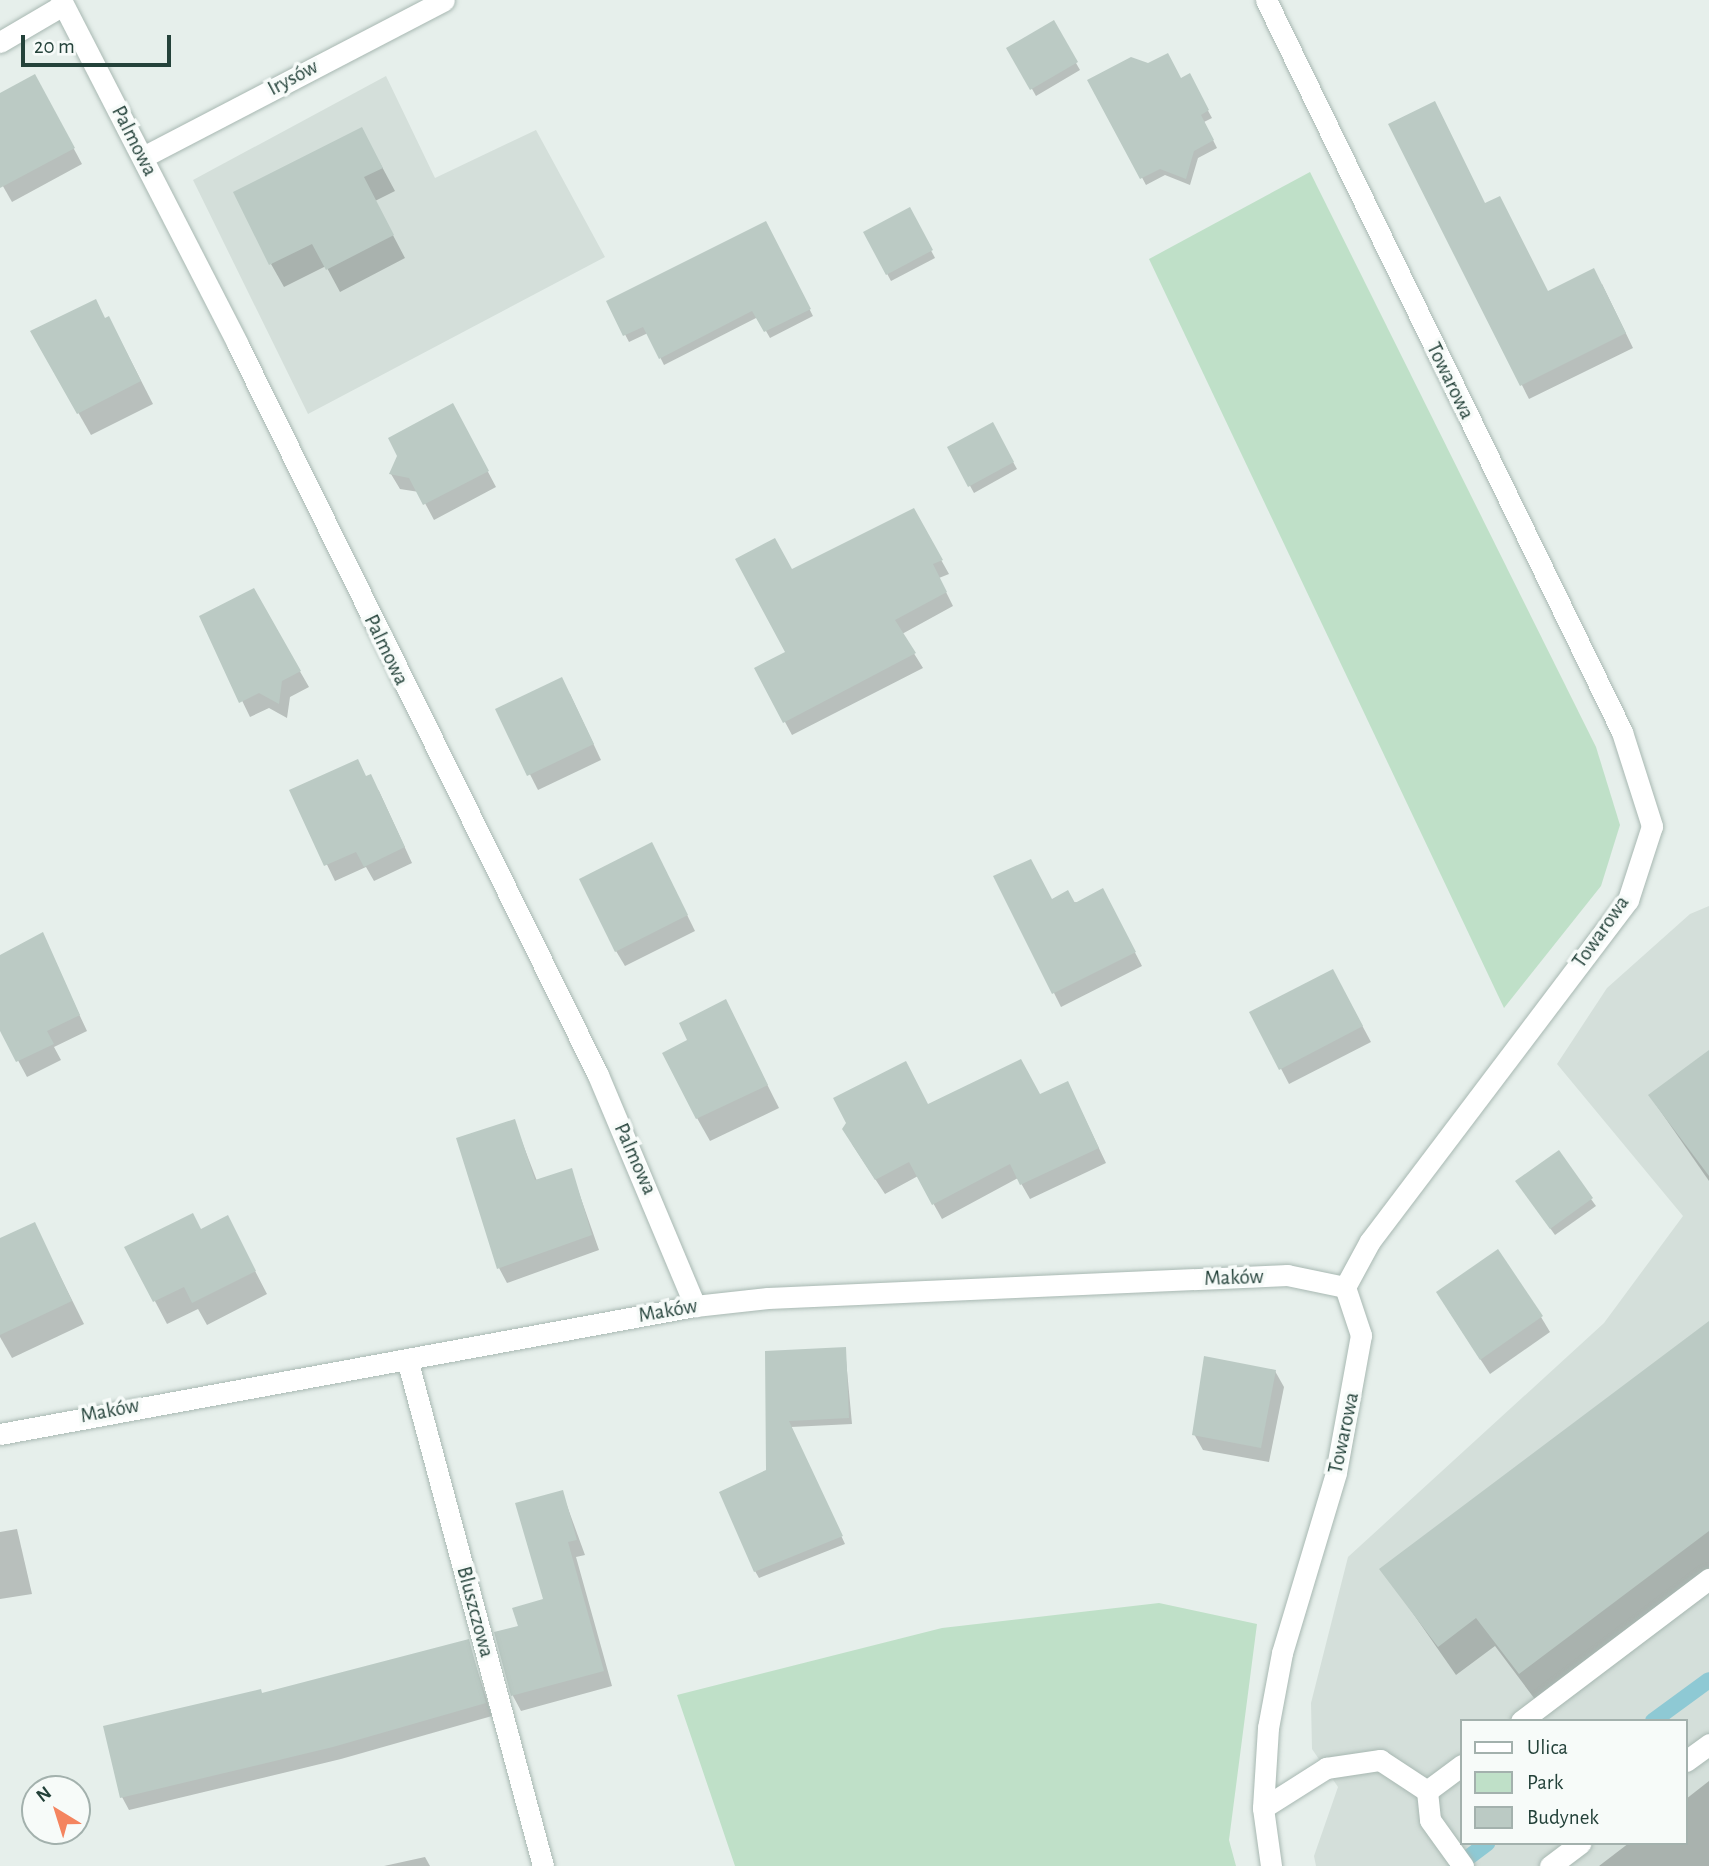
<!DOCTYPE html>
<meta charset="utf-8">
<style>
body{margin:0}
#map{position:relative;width:1709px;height:1866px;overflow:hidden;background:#e6efeb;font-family:"Alegreya Sans",sans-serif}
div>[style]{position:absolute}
.built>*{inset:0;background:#d4dfda}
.green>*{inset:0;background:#bfe0c8}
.shadow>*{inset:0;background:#0003}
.stream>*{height:16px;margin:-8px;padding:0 8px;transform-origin:8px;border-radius:8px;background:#8ec9d4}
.building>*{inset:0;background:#bbcac4}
.roads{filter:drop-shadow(0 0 2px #a8b8b2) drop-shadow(0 0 2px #a8b8b2)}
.minor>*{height:21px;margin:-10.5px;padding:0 10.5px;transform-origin:10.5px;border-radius:10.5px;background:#fff}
span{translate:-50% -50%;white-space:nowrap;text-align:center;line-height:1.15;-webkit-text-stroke:7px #f7fbf9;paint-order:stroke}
.street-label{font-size:21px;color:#24423a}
.legend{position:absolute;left:1460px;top:1719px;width:228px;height:126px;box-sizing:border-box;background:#f7fbf9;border:2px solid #a3b1ad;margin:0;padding:9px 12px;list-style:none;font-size:21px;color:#24423a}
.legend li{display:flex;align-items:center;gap:14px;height:35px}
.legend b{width:35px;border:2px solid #a3b1ad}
.north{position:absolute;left:21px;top:1775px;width:70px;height:70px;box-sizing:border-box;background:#f7fbf9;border:2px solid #a3b1ad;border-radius:50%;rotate:322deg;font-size:19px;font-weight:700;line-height:28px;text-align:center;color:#24423a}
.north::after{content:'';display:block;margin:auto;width:24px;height:32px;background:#f4845f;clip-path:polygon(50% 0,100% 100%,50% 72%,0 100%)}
.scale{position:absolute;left:21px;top:35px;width:150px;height:32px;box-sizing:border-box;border:4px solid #24423a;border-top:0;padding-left:9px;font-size:21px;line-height:24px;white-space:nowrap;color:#24423a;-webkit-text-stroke:5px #f7fbf9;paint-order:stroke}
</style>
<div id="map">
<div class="built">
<div style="clip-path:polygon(386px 76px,435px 178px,536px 130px,605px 257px,308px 414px,193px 180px)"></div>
<div style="clip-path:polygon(evenodd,1709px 906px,1709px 1866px,1316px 1866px,1314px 1856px,1338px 1787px,1312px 1749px,1311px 1703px,1348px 1557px,1604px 1323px,1683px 1216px,1557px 1064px,1607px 988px,1690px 914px,1709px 906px,1462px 1721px,1686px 1721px,1686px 1843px,1462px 1843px,1462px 1721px)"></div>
</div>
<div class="green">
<div style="clip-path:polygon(1310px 172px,1596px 747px,1620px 825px,1601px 886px,1504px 1008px,1149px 259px)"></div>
<div style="clip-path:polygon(1159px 1603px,1257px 1624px,1229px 1840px,1236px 1866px,735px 1866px,677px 1695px,942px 1628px)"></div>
</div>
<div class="shadow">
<div style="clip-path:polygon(1053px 23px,1080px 70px,1036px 96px,1009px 48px)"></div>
<div style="clip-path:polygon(1189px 76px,1212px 118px,1204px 122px,1217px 148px,1198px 158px,1190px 185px,1165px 175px,1146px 185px,1090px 80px,1181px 80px)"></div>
<div style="clip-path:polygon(43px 91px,82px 164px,12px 202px,0 181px,0 95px)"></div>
<div style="clip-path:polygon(1390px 125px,1485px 205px,1548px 293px,1602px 284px,1633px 348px,1529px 399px)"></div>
<div style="clip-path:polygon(374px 152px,395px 191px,375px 201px,405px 258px,340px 292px,326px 266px,284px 287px,271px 264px)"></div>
<div style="clip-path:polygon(909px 209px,935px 258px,891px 281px,865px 233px)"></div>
<div style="clip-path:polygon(769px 230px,813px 316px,770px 338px,758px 317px,664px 365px,648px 333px,629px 342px,608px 302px)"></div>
<div style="clip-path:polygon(109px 318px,153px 404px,91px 435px,32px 332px)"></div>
<div style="clip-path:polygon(461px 421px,496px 487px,434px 520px,419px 492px,400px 489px,391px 474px)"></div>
<div style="clip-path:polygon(992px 424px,1017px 469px,974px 493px,949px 448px)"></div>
<div style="clip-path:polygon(913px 510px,949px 574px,939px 578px,953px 606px,902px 634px,923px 668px,792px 735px,785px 722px,791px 571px)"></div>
<div style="clip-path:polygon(253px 590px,309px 687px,290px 697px,287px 718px,269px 708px,250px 717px,201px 616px)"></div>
<div style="clip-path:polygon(570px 694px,601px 760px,538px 790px,497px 710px)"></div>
<div style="clip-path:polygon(367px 778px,379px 791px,412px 863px,374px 881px,366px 867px,335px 881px,291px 791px)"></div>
<div style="clip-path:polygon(660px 860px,695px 931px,625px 966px,616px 951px)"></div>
<div style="clip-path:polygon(996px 877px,1052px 901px,1110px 904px,1142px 966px,1061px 1007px)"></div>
<div style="clip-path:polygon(42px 935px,87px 1031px,54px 1047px,61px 1060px,27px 1077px,0 1027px,0 957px)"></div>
<div style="clip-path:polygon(1341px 986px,1371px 1042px,1289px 1084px,1252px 1013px)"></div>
<div style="clip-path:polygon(725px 1001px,779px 1108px,710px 1141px,697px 1118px)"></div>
<div style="clip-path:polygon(1709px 1052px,1709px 1181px,1650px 1096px)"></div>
<div style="clip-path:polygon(1040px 1096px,1075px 1098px,1106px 1163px,1030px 1199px,1018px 1178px,942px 1219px,918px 1176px,885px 1194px,852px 1144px,928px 1106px)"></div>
<div style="clip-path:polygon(514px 1121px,537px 1181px,571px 1170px,599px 1250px,507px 1283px,499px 1268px)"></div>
<div style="clip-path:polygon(1522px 1189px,1591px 1199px,1596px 1206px,1555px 1235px)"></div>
<div style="clip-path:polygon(227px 1217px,267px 1294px,207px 1325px,198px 1309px,167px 1324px,127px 1248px,201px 1231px)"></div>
<div style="clip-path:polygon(34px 1224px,84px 1324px,12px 1358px,0 1337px,0 1240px)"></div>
<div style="clip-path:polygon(1447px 1308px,1541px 1317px,1550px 1332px,1490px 1374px)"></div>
<div style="clip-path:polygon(1709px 1323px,1709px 1573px,1537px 1702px,1495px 1646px,1456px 1675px,1382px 1569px)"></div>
<div style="clip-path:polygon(845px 1349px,852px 1424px,791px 1427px,845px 1544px,759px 1578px,755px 1571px,768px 1471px,767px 1353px)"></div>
<div style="clip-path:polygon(1275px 1371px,1284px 1387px,1269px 1462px,1203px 1450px,1194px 1434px)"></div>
<div style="clip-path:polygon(562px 1492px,585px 1555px,576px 1557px,612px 1686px,521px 1711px,513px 1696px,496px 1634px,520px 1627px,545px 1600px)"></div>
<div style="clip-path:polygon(17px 1529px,32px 1594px,0 1599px,0 1532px)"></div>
<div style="clip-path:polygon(468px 1641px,492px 1716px,341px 1759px,129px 1810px,122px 1797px,262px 1695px)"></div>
<div style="clip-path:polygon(1709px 1781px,1709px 1866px,1599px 1866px,1629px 1843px,1686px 1843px,1686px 1799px)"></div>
<div style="clip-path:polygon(425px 1857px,430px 1866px,384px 1866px)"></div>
</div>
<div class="stream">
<div style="left:1653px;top:1721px;width:69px;rotate:-36.2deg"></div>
<div style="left:1457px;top:1866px;width:38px;rotate:-37deg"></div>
</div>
<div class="building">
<div style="clip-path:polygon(1054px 20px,1078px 62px,1030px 90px,1006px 48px)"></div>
<div style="clip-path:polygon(1168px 53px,1181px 78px,1190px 73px,1209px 110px,1201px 115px,1214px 140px,1194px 151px,1186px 179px,1160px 169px,1140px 179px,1087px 80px,1131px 57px,1148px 63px)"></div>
<div style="clip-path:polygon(35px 74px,75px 148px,0 188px,0 93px)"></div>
<div style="clip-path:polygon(1435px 101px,1485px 203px,1500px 196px,1548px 291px,1594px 268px,1626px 333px,1520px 386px,1388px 124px)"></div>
<div style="clip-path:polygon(362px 127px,383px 168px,364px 177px,394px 235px,326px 270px,312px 244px,269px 265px,233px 192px)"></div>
<div style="clip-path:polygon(910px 207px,933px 250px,886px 275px,863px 232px)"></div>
<div style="clip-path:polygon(766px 221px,811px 309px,764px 332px,752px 311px,659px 359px,643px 327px,623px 336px,606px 301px)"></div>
<div style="clip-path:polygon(96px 299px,105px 318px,109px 316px,141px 381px,77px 414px,30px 331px)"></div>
<div style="clip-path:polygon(453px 403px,489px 471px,423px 505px,409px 478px,389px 474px,397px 456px,388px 438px)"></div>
<div style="clip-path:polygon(993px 422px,1014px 462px,968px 487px,947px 447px)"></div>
<div style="clip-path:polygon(914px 508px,943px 560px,933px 564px,947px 592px,895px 620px,916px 653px,783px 723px,754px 668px,785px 652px,735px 559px,775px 538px,792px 569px)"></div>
<div style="clip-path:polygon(254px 588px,301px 671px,282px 681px,279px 704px,259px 693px,239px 703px,199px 616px)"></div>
<div style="clip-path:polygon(562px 677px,594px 744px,527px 776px,495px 709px)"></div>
<div style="clip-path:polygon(358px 759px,366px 776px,371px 774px,405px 847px,364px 867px,356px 852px,324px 866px,289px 790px)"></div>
<div style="clip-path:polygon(652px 842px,688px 915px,615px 952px,579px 879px)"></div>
<div style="clip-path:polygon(1031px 859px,1052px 899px,1068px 890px,1075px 903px,1103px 888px,1136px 952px,1052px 994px,993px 876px)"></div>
<div style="clip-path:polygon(43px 932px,80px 1015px,47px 1031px,54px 1044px,16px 1062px,0 1031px,0 955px)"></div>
<div style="clip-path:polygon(1333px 969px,1363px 1026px,1279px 1070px,1249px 1012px)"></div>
<div style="clip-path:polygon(726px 999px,768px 1085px,696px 1119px,662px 1053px,687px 1040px,679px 1023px)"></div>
<div style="clip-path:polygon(1709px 1050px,1709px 1176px,1648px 1095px)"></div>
<div style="clip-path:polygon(1021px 1059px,1040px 1094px,1068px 1081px,1099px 1148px,1020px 1185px,1010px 1164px,932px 1205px,909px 1162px,875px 1180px,842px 1129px,846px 1123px,833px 1098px,906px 1061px,928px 1104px)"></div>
<div style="clip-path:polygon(515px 1119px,535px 1180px,572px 1168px,592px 1235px,497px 1269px,456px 1138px)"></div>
<div style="clip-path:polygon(1559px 1150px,1593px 1198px,1550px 1229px,1515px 1181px)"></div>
<div style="clip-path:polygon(193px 1213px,201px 1229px,228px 1215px,256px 1271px,192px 1303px,184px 1287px,153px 1302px,124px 1247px)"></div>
<div style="clip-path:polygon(35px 1222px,72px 1301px,0 1335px,0 1238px)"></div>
<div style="clip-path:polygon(1498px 1249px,1543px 1316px,1480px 1360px,1436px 1292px)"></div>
<div style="clip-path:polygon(1709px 1321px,1709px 1531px,1519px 1674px,1476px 1618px,1438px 1647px,1379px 1569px)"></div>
<div style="clip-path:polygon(846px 1347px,849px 1418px,789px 1421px,843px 1536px,754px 1572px,719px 1492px,766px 1470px,765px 1351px)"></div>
<div style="clip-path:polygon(1204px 1356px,1276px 1370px,1261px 1448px,1192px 1435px)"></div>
<div style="clip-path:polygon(563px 1490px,577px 1540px,568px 1542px,604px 1671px,511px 1696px,494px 1632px,518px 1626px,512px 1608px,543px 1599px,515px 1503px)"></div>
<div style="clip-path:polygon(469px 1639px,486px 1703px,333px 1747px,120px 1798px,103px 1726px,261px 1689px,262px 1693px)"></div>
</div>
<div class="roads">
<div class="minor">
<div style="left:61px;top:0;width:386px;rotate:62.8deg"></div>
<div style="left:237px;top:343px;width:816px;rotate:63.75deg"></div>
<div style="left:598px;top:1075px;width:251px;rotate:67.2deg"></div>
<div style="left:1266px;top:0;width:814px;rotate:64.06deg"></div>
<div style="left:1622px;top:732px;width:99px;rotate:72.3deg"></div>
<div style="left:1652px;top:826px;width:78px;rotate:108deg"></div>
<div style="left:1628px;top:900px;width:428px;rotate:127.1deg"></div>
<div style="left:1370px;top:1241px;width:52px;rotate:118.5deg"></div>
<div style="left:1345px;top:1287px;width:51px;rotate:71.6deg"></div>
<div style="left:1361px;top:1335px;width:140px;rotate:100.3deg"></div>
<div style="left:1336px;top:1473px;width:188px;rotate:106.7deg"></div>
<div style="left:1282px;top:1653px;width:76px;rotate:100.6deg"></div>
<div style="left:1268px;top:1728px;width:80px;rotate:93.6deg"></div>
<div style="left:1263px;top:1808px;width:59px;rotate:82.1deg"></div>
<div style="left:0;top:42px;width:73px;rotate:-30.4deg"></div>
<div style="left:143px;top:157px;width:339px;rotate:-27.5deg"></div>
<div style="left:407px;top:1359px;width:525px;rotate:74.98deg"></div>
<div style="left:0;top:1434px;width:707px;rotate:-10.44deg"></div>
<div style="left:695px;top:1306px;width:73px;rotate:-6.3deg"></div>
<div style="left:768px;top:1298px;width:520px;rotate:-2.54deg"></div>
<div style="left:1287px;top:1275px;width:59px;rotate:11.7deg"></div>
<div style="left:1521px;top:1721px;width:236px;rotate:-37.1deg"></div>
<div style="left:1686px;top:1761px;width:29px;rotate:-36deg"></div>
<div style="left:1462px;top:1765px;width:44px;rotate:143.4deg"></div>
<div style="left:1427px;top:1791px;width:29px;rotate:84deg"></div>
<div style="left:1430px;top:1820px;width:57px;rotate:54.3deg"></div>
<div style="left:1263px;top:1808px;width:75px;rotate:-32.4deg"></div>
<div style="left:1326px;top:1768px;width:55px;rotate:-8.4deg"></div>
<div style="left:1380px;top:1760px;width:56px;rotate:33.4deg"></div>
<div style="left:1550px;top:1866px;width:38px;rotate:-37deg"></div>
</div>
</div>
<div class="street-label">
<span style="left:293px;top:78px;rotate:-28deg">Irysów</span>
<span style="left:134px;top:141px;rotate:63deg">Palmowa</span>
<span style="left:1450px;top:381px;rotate:64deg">Towarowa</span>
<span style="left:386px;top:650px;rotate:64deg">Palmowa</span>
<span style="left:1601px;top:932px;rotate:-55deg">Towarowa</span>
<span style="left:635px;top:1159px;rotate:66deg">Palmowa</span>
<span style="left:1234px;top:1278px;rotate:-2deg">Maków</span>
<span style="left:668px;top:1311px;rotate:-10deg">Maków</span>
<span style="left:110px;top:1411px;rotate:-11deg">Maków</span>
<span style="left:1344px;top:1433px;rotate:-78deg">Towarowa</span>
<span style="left:475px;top:1612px;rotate:75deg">Bluszczowa</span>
</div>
<ul class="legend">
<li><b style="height:9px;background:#fff"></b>Ulica</li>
<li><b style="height:19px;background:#bfe0c8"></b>Park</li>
<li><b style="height:19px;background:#bbcac4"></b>Budynek</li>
</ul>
<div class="north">N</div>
<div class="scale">20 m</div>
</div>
